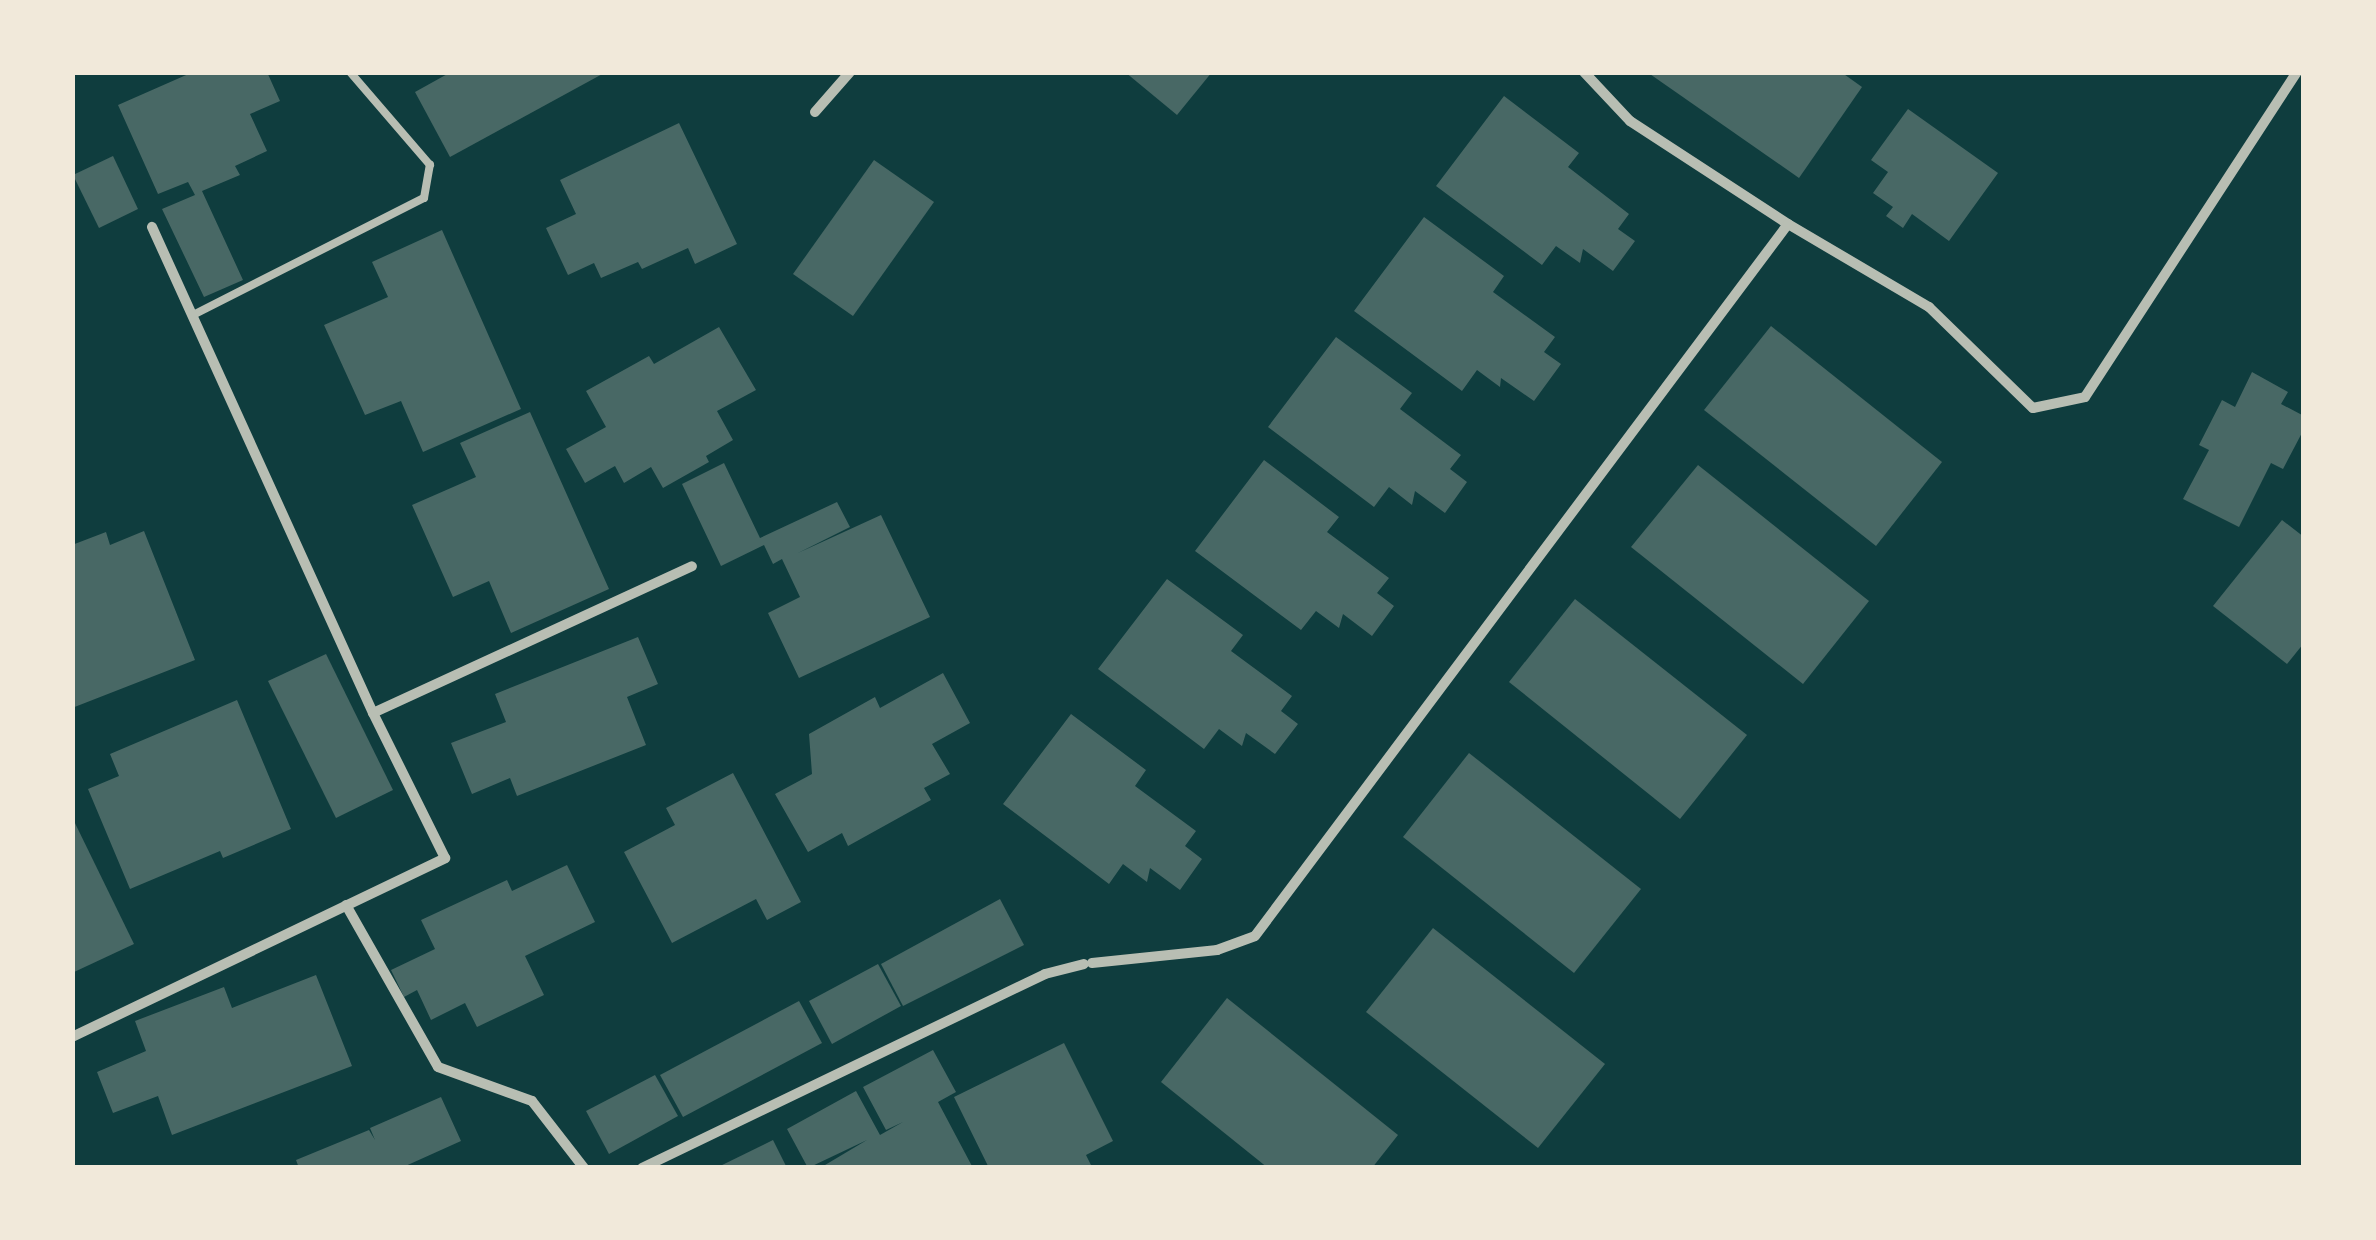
<!DOCTYPE html>
<style>
body{margin:0}
#map{position:relative;width:2376px;height:1240px;overflow:hidden;background:#0f3d3e;font-family:Manrope,sans-serif}
div>[style]{position:absolute}
.building>*{inset:0;background:#486865}
.service>*{height:8px;margin:-4px;padding:0 4px;transform-origin:4px;border-radius:4px;background:#b8beb3}
.minor>*{height:10px;margin:-5px;padding:0 5px;transform-origin:5px;border-radius:5px;background:#b8beb3}
span{translate:-50% -50%;white-space:nowrap;text-align:center;line-height:1.15;-webkit-text-stroke:8px #f1e9da;paint-order:stroke}
.frame{position:absolute;inset:0;border:75px solid #f1e9da;pointer-events:none}
</style>
<div id="map">
<div class="building">
<div style="clip-path:polygon(193px 72px,267px 72px,280px 101px,250px 114px,267px 151px,235px 166px,240px 175px,202px 191px,243px 280px,204px 297px,162px 209px,195px 195px,188px 182px,158px 194px,118px 105px)"></div>
<div style="clip-path:polygon(451px 72px,606px 72px,450px 157px,415px 92px)"></div>
<div style="clip-path:polygon(1125px 72px,1212px 72px,1177px 115px)"></div>
<div style="clip-path:polygon(1647px 72px,1841px 72px,1862px 87px,1799px 178px)"></div>
<div style="clip-path:polygon(1504px 96px,1579px 153px,1568px 167px,1629px 214px,1618px 229px,1635px 241px,1613px 271px,1583px 249px,1580px 263px,1556px 246px,1542px 265px,1436px 186px)"></div>
<div style="clip-path:polygon(1908px 109px,1998px 173px,1949px 241px,1912px 214px,1903px 228px,1886px 216px,1893px 207px,1873px 193px,1888px 172px,1871px 160px)"></div>
<div style="clip-path:polygon(679px 123px,737px 244px,695px 264px,688px 248px,642px 269px,638px 262px,601px 278px,594px 263px,568px 275px,546px 228px,576px 214px,560px 180px)"></div>
<div style="clip-path:polygon(113px 156px,138px 209px,99px 228px,73px 175px)"></div>
<div style="clip-path:polygon(874px 160px,934px 202px,853px 316px,793px 274px)"></div>
<div style="clip-path:polygon(1424px 217px,1504px 276px,1493px 292px,1555px 337px,1544px 352px,1561px 364px,1534px 401px,1501px 378px,1500px 387px,1477px 370px,1462px 391px,1354px 311px)"></div>
<div style="clip-path:polygon(442px 230px,521px 409px,423px 452px,401px 401px,365px 415px,324px 325px,388px 297px,372px 262px)"></div>
<div style="clip-path:polygon(1771px 326px,1942px 462px,1876px 546px,1704px 410px)"></div>
<div style="clip-path:polygon(719px 327px,756px 390px,717px 411px,733px 440px,706px 456px,709px 462px,663px 488px,651px 467px,624px 483px,615px 466px,585px 483px,566px 449px,606px 427px,586px 391px,649px 356px,654px 364px)"></div>
<div style="clip-path:polygon(1336px 337px,1412px 393px,1400px 409px,1461px 455px,1450px 469px,1467px 482px,1445px 513px,1415px 491px,1412px 505px,1389px 487px,1374px 507px,1268px 427px)"></div>
<div style="clip-path:polygon(2252px 372px,2288px 392px,2281px 404px,2304px 416px,2304px 429px,2283px 469px,2271px 463px,2239px 527px,2183px 499px,2209px 450px,2199px 445px,2222px 400px,2235px 407px)"></div>
<div style="clip-path:polygon(530px 412px,609px 589px,511px 633px,489px 581px,453px 597px,412px 505px,476px 477px,460px 443px)"></div>
<div style="clip-path:polygon(1264px 460px,1339px 517px,1327px 532px,1389px 578px,1377px 593px,1394px 606px,1372px 636px,1343px 614px,1339px 628px,1316px 611px,1301px 630px,1195px 551px)"></div>
<div style="clip-path:polygon(724px 463px,760px 538px,837px 502px,850px 527px,798px 553px,881px 515px,930px 617px,799px 678px,768px 613px,800px 597px,782px 559px,773px 564px,764px 545px,721px 566px,682px 484px)"></div>
<div style="clip-path:polygon(1698px 465px,1869px 601px,1803px 684px,1631px 547px)"></div>
<div style="clip-path:polygon(2282px 520px,2304px 537px,2304px 643px,2287px 664px,2213px 606px)"></div>
<div style="clip-path:polygon(144px 531px,195px 660px,72px 708px,72px 545px,106px 532px,110px 545px)"></div>
<div style="clip-path:polygon(1167px 579px,1243px 635px,1231px 651px,1292px 696px,1281px 711px,1298px 724px,1275px 754px,1246px 733px,1242px 746px,1219px 729px,1204px 749px,1098px 669px)"></div>
<div style="clip-path:polygon(1575px 599px,1747px 735px,1680px 819px,1509px 682px)"></div>
<div style="clip-path:polygon(638px 637px,658px 684px,627px 697px,646px 745px,517px 796px,510px 778px,472px 794px,451px 743px,506px 722px,495px 694px)"></div>
<div style="clip-path:polygon(326px 654px,393px 790px,336px 818px,268px 681px)"></div>
<div style="clip-path:polygon(943px 673px,970px 723px,932px 744px,950px 774px,924px 788px,931px 800px,848px 846px,842px 833px,808px 852px,775px 794px,812px 774px,809px 734px,875px 697px,880px 708px)"></div>
<div style="clip-path:polygon(237px 700px,291px 829px,223px 858px,220px 851px,130px 889px,88px 789px,119px 776px,110px 754px)"></div>
<div style="clip-path:polygon(1071px 714px,1146px 770px,1135px 786px,1196px 831px,1185px 846px,1202px 859px,1180px 890px,1150px 868px,1147px 882px,1123px 864px,1109px 884px,1003px 804px)"></div>
<div style="clip-path:polygon(1469px 753px,1641px 889px,1574px 973px,1403px 837px)"></div>
<div style="clip-path:polygon(733px 773px,801px 902px,767px 920px,756px 899px,672px 943px,624px 852px,675px 825px,666px 808px)"></div>
<div style="clip-path:polygon(72px 817px,134px 944px,72px 973px)"></div>
<div style="clip-path:polygon(567px 865px,595px 922px,525px 956px,544px 995px,477px 1027px,465px 1003px,431px 1020px,417px 990px,404px 997px,391px 970px,435px 949px,421px 920px,507px 880px,512px 891px)"></div>
<div style="clip-path:polygon(1000px 899px,1024px 945px,903px 1006px,881px 964px)"></div>
<div style="clip-path:polygon(1433px 928px,1605px 1064px,1538px 1148px,1366px 1012px)"></div>
<div style="clip-path:polygon(878px 964px,901px 1006px,832px 1044px,809px 1001px)"></div>
<div style="clip-path:polygon(316px 975px,352px 1066px,172px 1135px,158px 1096px,113px 1113px,97px 1072px,146px 1051px,135px 1021px,224px 987px,232px 1008px)"></div>
<div style="clip-path:polygon(1227px 998px,1398px 1135px,1372px 1168px,1268px 1168px,1161px 1082px)"></div>
<div style="clip-path:polygon(799px 1001px,822px 1043px,683px 1117px,660px 1075px)"></div>
<div style="clip-path:polygon(1064px 1043px,1113px 1141px,1086px 1155px,1091px 1165px,1085px 1168px,989px 1168px,954px 1097px)"></div>
<div style="clip-path:polygon(933px 1050px,956px 1092px,938px 1102px,973px 1168px,820px 1168px,867px 1140px,808px 1168px,787px 1129px,856px 1091px,880px 1135px,903px 1122px,886px 1130px,863px 1087px)"></div>
<div style="clip-path:polygon(655px 1075px,678px 1116px,609px 1154px,586px 1111px)"></div>
<div style="clip-path:polygon(441px 1097px,461px 1141px,401px 1168px,299px 1168px,296px 1160px,369px 1130px,375px 1140px,370px 1128px)"></div>
<div style="clip-path:polygon(773px 1140px,787px 1168px,716px 1168px)"></div>
</div>
<div class="service">
<div style="left:193px;top:315px;width:259px;rotate:-26.9deg"></div>
<div style="left:424px;top:198px;width:34px;rotate:-80deg"></div>
<div style="left:430px;top:165px;width:123px;rotate:-130.7deg"></div>
</div>
<div class="minor">
<div style="left:1584px;top:72px;width:67px;rotate:46.8deg"></div>
<div style="left:1630px;top:121px;width:189px;rotate:33.1deg"></div>
<div style="left:1788px;top:224px;width:164px;rotate:30.5deg"></div>
<div style="left:1929px;top:307px;width:145px;rotate:44.2deg"></div>
<div style="left:2033px;top:408px;width:53px;rotate:-11.9deg"></div>
<div style="left:2085px;top:397px;width:388px;rotate:-56.9deg"></div>
<div style="left:815px;top:112px;width:53px;rotate:-48.8deg"></div>
<div style="left:373px;top:713px;width:351px;rotate:-24.7deg"></div>
<div style="left:346px;top:905px;width:186px;rotate:60.4deg"></div>
<div style="left:438px;top:1067px;width:100px;rotate:19.9deg"></div>
<div style="left:532px;top:1101px;width:85px;rotate:52.2deg"></div>
<div style="left:1092px;top:963px;width:126px;rotate:-5.9deg"></div>
<div style="left:1217px;top:950px;width:40px;rotate:-20.2deg"></div>
<div style="left:1255px;top:936px;width:889px;rotate:-53.18deg"></div>
<div style="left:72px;top:1037px;width:414px;rotate:-25.6deg"></div>
<div style="left:445px;top:858px;width:162px;rotate:-116.4deg"></div>
<div style="left:373px;top:713px;width:534px;rotate:-114.45deg"></div>
<div style="left:642px;top:1168px;width:447px;rotate:-25.7deg"></div>
<div style="left:1045px;top:974px;width:40px;rotate:-14.4deg"></div>
</div>
<div class="frame"></div>
</div>
